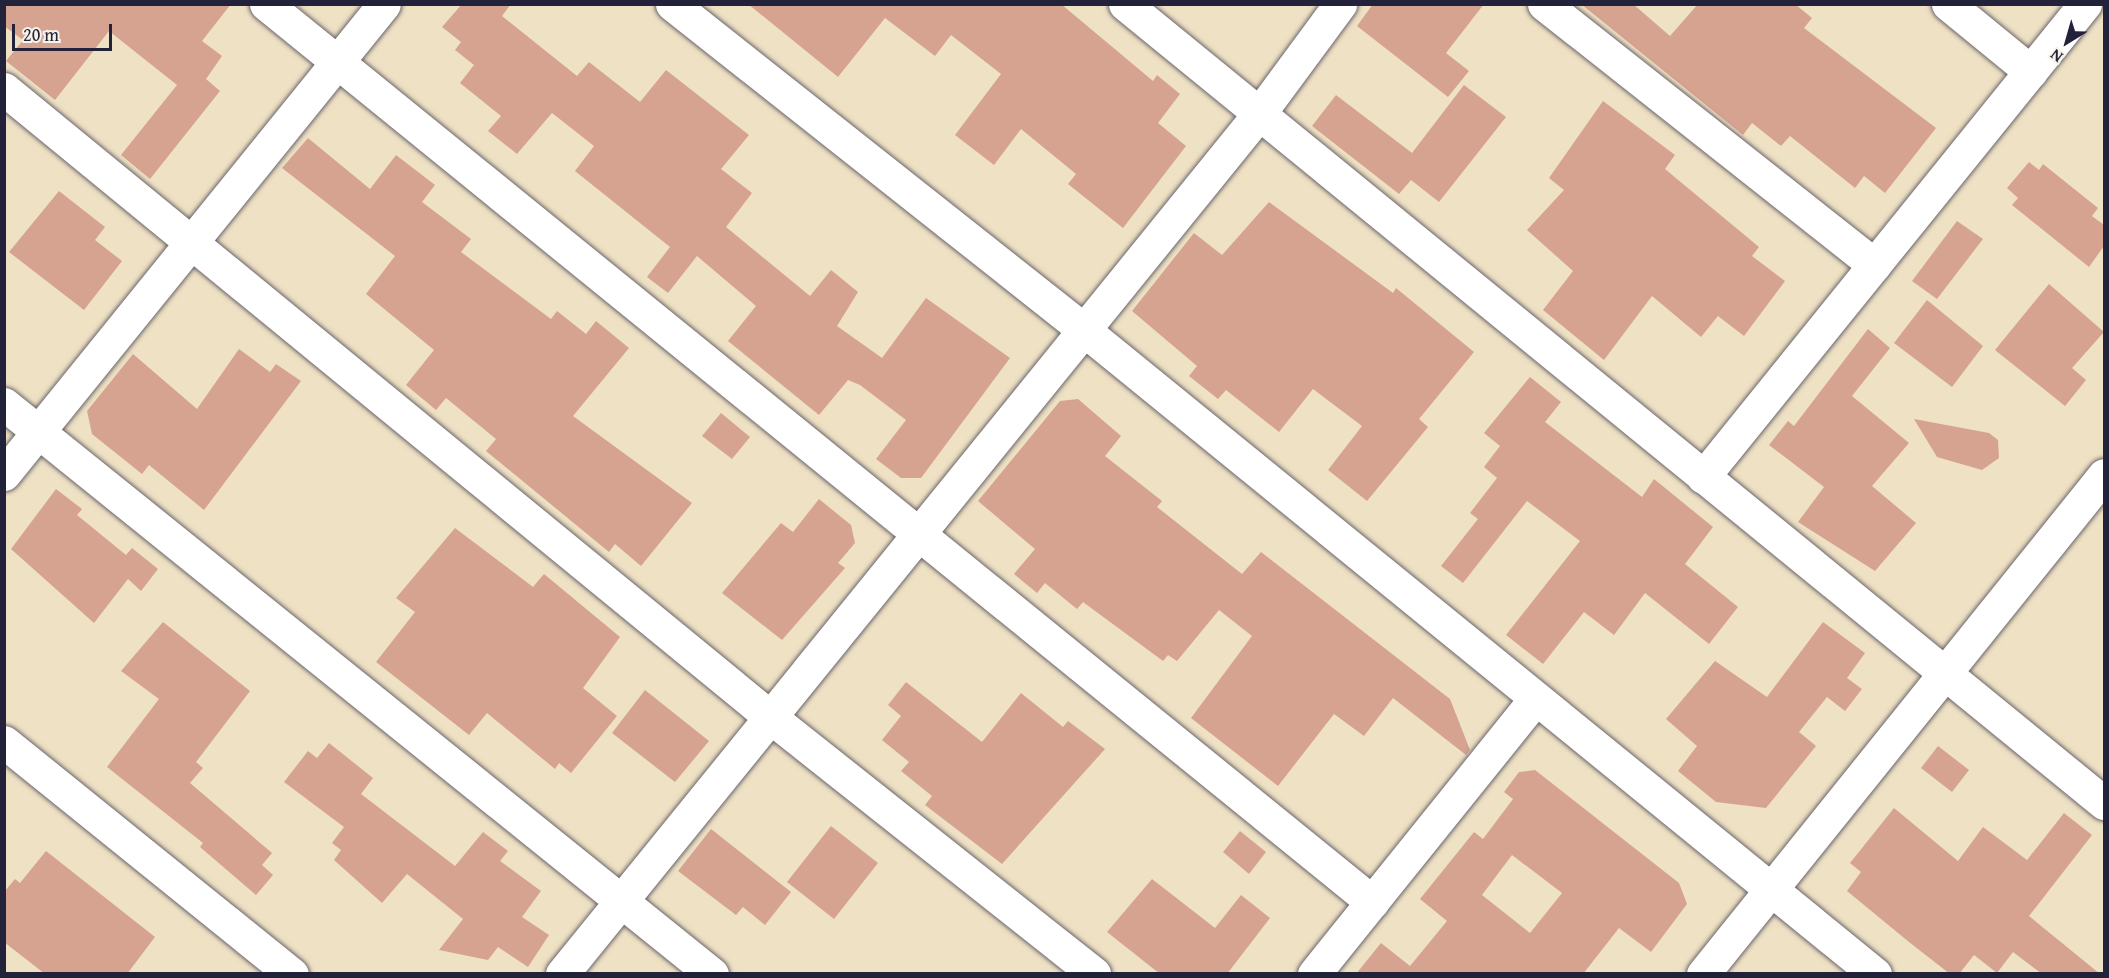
<!DOCTYPE html>
<style>
body{margin:0}
#map{position:relative;width:2109px;height:978px;overflow:hidden;background:#efe1c4;font-family:"Gentium Book Plus",serif}
div>[style]{position:absolute}
.building>*{inset:0;background:#d6a391}
.roads{filter:drop-shadow(0 0 2px #6a656b) drop-shadow(0 0 2px #6a656b)}
.minor>*{height:33px;margin:-16.5px;padding:0 16.5px;transform-origin:16.5px;border-radius:16.5px;background:#fff}
span{translate:-50% -50%;white-space:nowrap;text-align:center;line-height:1.15;-webkit-text-stroke:4.5px #f7f3e8;paint-order:stroke}
.frame{position:absolute;inset:0;border:6px solid #22223b;pointer-events:none}
.north{position:absolute;left:2037px;top:12px;width:60px;height:60px;-webkit-text-stroke:4px #f7f3e8;paint-order:stroke;rotate:217deg;font-size:16px;font-weight:700;line-height:24px;text-align:center;color:#22223b}
.north::after{content:'';display:block;margin:auto;width:21px;height:27px;background:#22223b;clip-path:polygon(50% 0,100% 100%,50% 72%,0 100%)}
.scale{position:absolute;left:12px;top:24px;width:100px;height:27px;box-sizing:border-box;border:3px solid #22223b;border-top:0;padding-left:8px;font-size:18px;line-height:21px;white-space:nowrap;color:#22223b;-webkit-text-stroke:4px #f7f3e8;paint-order:stroke}
</style>
<div id="map">
<div class="building">
<div style="clip-path:polygon(4px 4px,231px 4px,202px 41px,222px 56px,206px 79px,220px 91px,150px 179px,121px 155px,177px 85px,109px 31px,55px 100px,6px 61px,23px 40px,4px 26px)"></div>
<div style="clip-path:polygon(462px 4px,511px 4px,502px 16px,577px 76px,589px 62px,640px 102px,666px 70px,749px 135px,721px 169px,752px 193px,726px 227px,810px 296px,831px 270px,858px 292px,837px 326px,882px 358px,926px 298px,1010px 358px,921px 478px,901px 478px,876px 459px,906px 420px,860px 385px,848px 380px,819px 415px,728px 341px,756px 306px,697px 256px,668px 293px,647px 277px,670px 247px,575px 171px,594px 146px,552px 113px,517px 154px,488px 131px,501px 116px,460px 83px,474px 65px,455px 50px,461px 42px,442px 27px)"></div>
<div style="clip-path:polygon(748px 4px,1061px 4px,1153px 81px,1157px 75px,1180px 94px,1158px 123px,1186px 146px,1123px 228px,1068px 184px,1076px 174px,1021px 129px,994px 165px,955px 135px,1001px 74px,951px 35px,935px 56px,885px 18px,838px 77px)"></div>
<div style="clip-path:polygon(1373px 4px,1484px 4px,1446px 53px,1469px 71px,1448px 97px,1357px 26px)"></div>
<div style="clip-path:polygon(1581px 4px,1633px 4px,1670px 36px,1698px 4px,1795px 4px,1812px 18px,1804px 28px,1936px 128px,1885px 193px,1864px 176px,1855px 188px,1790px 136px,1781px 146px,1752px 123px,1743px 135px)"></div>
<div style="clip-path:polygon(1464px 85px,1506px 117px,1439px 202px,1411px 180px,1399px 194px,1312px 126px,1336px 95px,1412px 153px)"></div>
<div style="clip-path:polygon(1603px 101px,1675px 155px,1665px 169px,1759px 247px,1752px 256px,1785px 281px,1744px 336px,1718px 316px,1701px 337px,1652px 296px,1604px 360px,1543px 310px,1573px 271px,1527px 230px,1564px 190px,1549px 178px)"></div>
<div style="clip-path:polygon(308px 138px,370px 189px,396px 155px,435px 185px,422px 202px,471px 239px,461px 252px,551px 319px,557px 311px,586px 334px,596px 321px,629px 348px,573px 416px,692px 503px,641px 566px,615px 544px,609px 552px,486px 451px,496px 439px,446px 398px,436px 410px,406px 385px,434px 350px,366px 294px,395px 256px,282px 168px)"></div>
<div style="clip-path:polygon(2029px 162px,2039px 170px,2043px 164px,2098px 208px,2092px 216px,2104px 225px,2104px 246px,2089px 267px,2012px 205px,2018px 198px,2007px 188px)"></div>
<div style="clip-path:polygon(59px 191px,105px 227px,95px 240px,122px 261px,84px 310px,9px 252px)"></div>
<div style="clip-path:polygon(1269px 202px,1393px 293px,1396px 288px,1474px 352px,1419px 419px,1428px 427px,1367px 501px,1328px 470px,1362px 426px,1313px 389px,1279px 432px,1226px 390px,1218px 399px,1189px 376px,1197px 366px,1132px 311px,1194px 233px,1222px 255px)"></div>
<div style="clip-path:polygon(1957px 221px,1983px 239px,1937px 299px,1912px 281px)"></div>
<div style="clip-path:polygon(2049px 284px,2104px 332px,2072px 368px,2086px 380px,2065px 406px,1995px 350px)"></div>
<div style="clip-path:polygon(1927px 300px,1983px 346px,1952px 387px,1894px 343px)"></div>
<div style="clip-path:polygon(1868px 329px,1890px 348px,1852px 396px,1909px 443px,1872px 486px,1916px 523px,1875px 571px,1798px 522px,1824px 487px,1769px 445px,1788px 421px,1794px 426px)"></div>
<div style="clip-path:polygon(239px 349px,270px 372px,276px 364px,301px 381px,204px 510px,149px 465px,142px 474px,92px 434px,87px 411px,133px 354px,197px 409px)"></div>
<div style="clip-path:polygon(1530px 377px,1561px 402px,1545px 422px,1642px 497px,1654px 479px,1713px 527px,1685px 564px,1738px 607px,1709px 644px,1645px 593px,1614px 635px,1584px 612px,1543px 664px,1506px 635px,1580px 541px,1527px 501px,1463px 583px,1441px 566px,1478px 519px,1470px 513px,1497px 478px,1484px 467px,1500px 446px,1484px 433px)"></div>
<div style="clip-path:polygon(1078px 399px,1121px 436px,1105px 456px,1162px 501px,1157px 507px,1242px 574px,1261px 552px,1450px 699px,1470px 750px,1466px 755px,1393px 698px,1364px 736px,1334px 714px,1278px 786px,1191px 718px,1252px 636px,1219px 610px,1177px 661px,1168px 655px,1163px 661px,1083px 602px,1077px 609px,1045px 583px,1037px 593px,1014px 574px,1035px 549px,978px 501px,1060px 401px)"></div>
<div style="clip-path:polygon(721px 413px,750px 437px,732px 459px,702px 436px)"></div>
<div style="clip-path:polygon(1914px 419px,1989px 433px,1998px 440px,1999px 458px,1982px 470px,1937px 457px)"></div>
<div style="clip-path:polygon(56px 489px,82px 509px,77px 515px,126px 555px,132px 548px,158px 569px,141px 591px,128px 579px,94px 623px,11px 549px)"></div>
<div style="clip-path:polygon(819px 499px,851px 525px,855px 543px,838px 563px,845px 568px,782px 640px,722px 593px,781px 523px,793px 532px)"></div>
<div style="clip-path:polygon(455px 528px,533px 587px,544px 574px,620px 637px,583px 688px,617px 716px,571px 773px,559px 763px,555px 769px,487px 713px,469px 735px,376px 662px,415px 612px,396px 598px)"></div>
<div style="clip-path:polygon(163px 622px,250px 691px,196px 762px,203px 768px,190px 783px,272px 853px,262px 865px,273px 875px,256px 895px,200px 847px,203px 843px,107px 767px,159px 699px,121px 671px)"></div>
<div style="clip-path:polygon(1823px 622px,1865px 653px,1847px 678px,1862px 689px,1845px 711px,1827px 697px,1799px 732px,1816px 746px,1766px 808px,1716px 802px,1678px 771px,1697px 746px,1666px 719px,1715px 661px,1767px 697px)"></div>
<div style="clip-path:polygon(906px 682px,982px 742px,1021px 693px,1063px 727px,1068px 721px,1105px 749px,1002px 864px,925px 805px,932px 796px,901px 771px,909px 762px,882px 740px,901px 716px,888px 705px)"></div>
<div style="clip-path:polygon(645px 690px,709px 741px,675px 782px,612px 733px)"></div>
<div style="clip-path:polygon(329px 743px,373px 778px,361px 794px,455px 866px,483px 832px,508px 851px,500px 861px,541px 891px,522px 917px,549px 935px,528px 967px,498px 947px,488px 960px,439px 950px,463px 919px,407px 874px,382px 903px,334px 860px,341px 850px,332px 843px,344px 827px,284px 782px,308px 751px,317px 758px)"></div>
<div style="clip-path:polygon(1938px 746px,1969px 770px,1952px 792px,1921px 768px)"></div>
<div style="clip-path:polygon(evenodd,1535px 770px,1679px 883px,1687px 904px,1651px 952px,1619px 928px,1583px 974px,1356px 974px,1381px 943px,1410px 966px,1447px 921px,1420px 899px,1474px 832px,1483px 839px,1513px 799px,1504px 792px,1519px 772px,1535px 770px,1512px 855px,1562px 893px,1530px 933px,1482px 895px,1512px 855px)"></div>
<div style="clip-path:polygon(1894px 808px,1958px 861px,1983px 827px,2027px 860px,2064px 813px,2092px 835px,2029px 916px,2100px 974px,2042px 974px,2013px 952px,1997px 973px,1974px 955px,1959px 974px,1950px 974px,1909px 942px,1847px 891px,1861px 872px,1850px 863px)"></div>
<div style="clip-path:polygon(831px 826px,878px 863px,834px 919px,787px 882px)"></div>
<div style="clip-path:polygon(711px 829px,791px 892px,765px 925px,743px 907px,736px 915px,678px 871px)"></div>
<div style="clip-path:polygon(1240px 831px,1266px 852px,1249px 874px,1223px 852px)"></div>
<div style="clip-path:polygon(46px 851px,155px 937px,127px 974px,45px 974px,4px 942px,4px 892px,15px 879px,20px 883px)"></div>
<div style="clip-path:polygon(1152px 879px,1215px 928px,1241px 895px,1270px 918px,1227px 974px,1160px 974px,1107px 932px)"></div>
</div>
<div class="roads">
<div class="minor">
<div style="left:266px;top:4px;width:1425px;rotate:39.07deg"></div>
<div style="left:672px;top:4px;width:525px;rotate:38.35deg"></div>
<div style="left:1084px;top:330px;width:1020px;rotate:39.15deg"></div>
<div style="left:1125px;top:4px;width:1264px;rotate:39.22deg"></div>
<div style="left:1544px;top:4px;width:421px;rotate:38.3deg"></div>
<div style="left:1948px;top:4px;width:107px;rotate:39.3deg"></div>
<div style="left:4px;top:89px;width:989px;rotate:39.34deg"></div>
<div style="left:769px;top:716px;width:415px;rotate:38.4deg"></div>
<div style="left:4px;top:404px;width:909px;rotate:38.84deg"></div>
<div style="left:4px;top:474px;width:604px;rotate:-51.04deg"></div>
<div style="left:1703px;top:477px;width:608px;rotate:-51.08deg"></div>
<div style="left:4px;top:742px;width:370px;rotate:38.9deg"></div>
<div style="left:562px;top:974px;width:1107px;rotate:-50.98deg"></div>
<div style="left:1259px;top:114px;width:137px;rotate:-53.6deg"></div>
<div style="left:1314px;top:974px;width:353px;rotate:-51.2deg"></div>
<div style="left:1703px;top:974px;width:640px;rotate:-51.21deg"></div>
</div>
</div>
<div class="frame"></div>
<div class="north">N</div>
<div class="scale">20 m</div>
</div>
